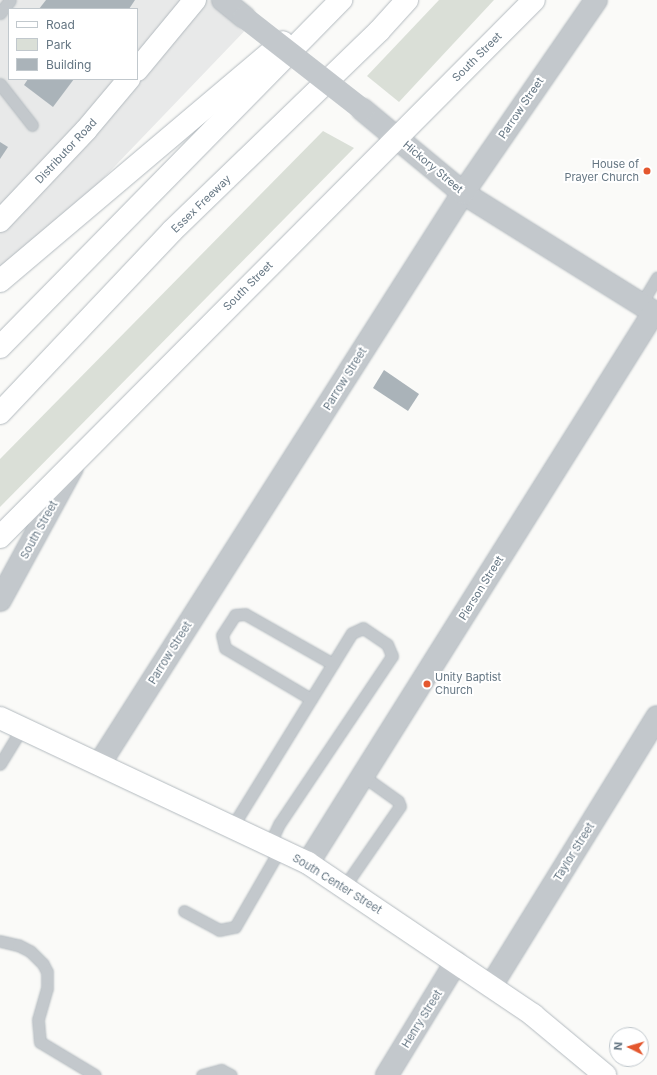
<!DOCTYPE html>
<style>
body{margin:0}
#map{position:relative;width:657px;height:1075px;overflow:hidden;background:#fafaf8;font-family:Inter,sans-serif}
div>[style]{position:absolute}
.built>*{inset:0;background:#e8e9e9}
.green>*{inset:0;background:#dadfd7}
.building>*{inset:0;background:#aab3b9}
.roads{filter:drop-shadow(0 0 1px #b3babf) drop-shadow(0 0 1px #b3babf)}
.lane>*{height:11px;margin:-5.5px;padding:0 5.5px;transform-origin:5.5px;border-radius:5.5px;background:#c3c8cc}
.street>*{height:22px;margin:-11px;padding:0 11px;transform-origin:11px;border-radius:11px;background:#c3c8cc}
.secondary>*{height:22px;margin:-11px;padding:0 11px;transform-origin:11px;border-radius:11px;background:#fff}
.highway>*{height:22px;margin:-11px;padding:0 11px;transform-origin:11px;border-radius:11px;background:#fff}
.street-bridge>*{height:22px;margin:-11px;padding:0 11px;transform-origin:11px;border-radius:11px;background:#c3c8cc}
.dots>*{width:11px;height:11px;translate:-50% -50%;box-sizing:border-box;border:2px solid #fff;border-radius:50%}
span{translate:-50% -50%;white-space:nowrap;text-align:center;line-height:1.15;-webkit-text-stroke:4px #fff;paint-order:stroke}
.street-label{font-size:11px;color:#657683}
.poi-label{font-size:11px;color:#657683}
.right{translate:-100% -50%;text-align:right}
.left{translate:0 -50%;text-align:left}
.legend{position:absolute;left:8px;top:8px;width:130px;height:72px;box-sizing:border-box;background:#fff;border:1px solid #c1c8cd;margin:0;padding:5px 7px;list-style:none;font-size:12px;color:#657683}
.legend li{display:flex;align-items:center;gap:8px;height:20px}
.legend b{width:20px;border:1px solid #c1c8cd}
.north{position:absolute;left:609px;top:1027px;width:40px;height:40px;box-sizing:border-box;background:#fff;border:1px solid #c1c8cd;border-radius:50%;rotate:275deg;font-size:11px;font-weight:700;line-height:16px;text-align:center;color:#657683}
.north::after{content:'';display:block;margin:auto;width:14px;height:18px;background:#e4572e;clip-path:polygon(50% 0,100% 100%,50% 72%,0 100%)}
</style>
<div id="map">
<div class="built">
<div style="clip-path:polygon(evenodd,0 0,235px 0,256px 19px,0 286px,0 0,9px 9px,137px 9px,137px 79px,9px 79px,9px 9px)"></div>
</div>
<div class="green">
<div style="clip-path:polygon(439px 0,494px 0,399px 102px,367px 76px)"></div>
<div style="clip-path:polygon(323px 131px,354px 148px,0 507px,0 459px)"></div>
</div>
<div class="building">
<div style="clip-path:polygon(46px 0,135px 0,129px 9px,39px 9px)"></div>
<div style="clip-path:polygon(28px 79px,74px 79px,53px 107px,24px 85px)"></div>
<div style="clip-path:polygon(0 142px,8px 147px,0 159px)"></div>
<div style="clip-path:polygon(384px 370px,419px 394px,408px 411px,373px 388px)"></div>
</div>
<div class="roads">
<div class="lane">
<div style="left:0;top:13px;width:16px;rotate:-52deg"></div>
<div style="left:0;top:84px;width:52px;rotate:52deg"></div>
<div style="left:641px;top:304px;width:31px;rotate:-59deg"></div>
<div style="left:311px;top:699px;width:100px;rotate:-149.3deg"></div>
<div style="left:225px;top:648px;width:13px;rotate:-103deg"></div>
<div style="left:222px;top:635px;width:24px;rotate:-57deg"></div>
<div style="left:235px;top:615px;width:10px;rotate:-6deg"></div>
<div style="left:245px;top:614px;width:101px;rotate:29.6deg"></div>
<div style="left:0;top:764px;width:42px;rotate:-58.6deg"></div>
<div style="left:232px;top:827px;width:228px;rotate:-58.3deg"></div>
<div style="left:352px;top:633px;width:12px;rotate:-24deg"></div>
<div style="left:363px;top:628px;width:29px;rotate:34deg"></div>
<div style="left:387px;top:644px;width:13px;rotate:67deg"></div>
<div style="left:392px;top:656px;width:202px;rotate:123.9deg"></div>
<div style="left:279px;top:824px;width:23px;rotate:115deg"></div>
<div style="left:344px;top:887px;width:98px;rotate:-55.3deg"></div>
<div style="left:400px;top:806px;width:5px;rotate:-112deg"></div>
<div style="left:398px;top:801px;width:43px;rotate:-144.5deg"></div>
<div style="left:184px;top:911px;width:40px;rotate:28deg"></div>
<div style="left:219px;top:930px;width:16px;rotate:-11deg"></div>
<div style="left:235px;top:927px;width:90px;rotate:-60deg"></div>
<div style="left:0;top:941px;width:18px;rotate:13deg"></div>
<div style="left:18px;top:945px;width:13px;rotate:27deg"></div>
<div style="left:30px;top:951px;width:18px;rotate:45deg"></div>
<div style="left:43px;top:964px;width:9px;rotate:63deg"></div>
<div style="left:47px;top:972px;width:16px;rotate:90deg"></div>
<div style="left:47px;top:988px;width:33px;rotate:106deg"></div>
<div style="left:38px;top:1020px;width:22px;rotate:85deg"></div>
<div style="left:40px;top:1042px;width:64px;rotate:31deg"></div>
<div style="left:202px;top:1075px;width:20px;rotate:-15deg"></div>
<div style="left:221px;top:1070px;width:11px;rotate:27deg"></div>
</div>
<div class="street">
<div style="left:223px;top:0;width:27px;rotate:39deg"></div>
<div style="left:363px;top:110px;width:130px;rotate:39.7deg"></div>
<div style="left:463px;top:193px;width:229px;rotate:32deg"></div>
<div style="left:0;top:600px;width:150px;rotate:-61.4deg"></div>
<div style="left:100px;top:763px;width:676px;rotate:-57.51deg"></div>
<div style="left:463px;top:193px;width:234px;rotate:-55.4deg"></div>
<div style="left:308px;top:863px;width:651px;rotate:-57.87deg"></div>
<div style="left:491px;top:986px;width:316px;rotate:-58.3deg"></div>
<div style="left:387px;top:1075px;width:132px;rotate:-58.6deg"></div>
</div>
<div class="secondary">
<div style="left:137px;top:70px;width:91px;rotate:-50.4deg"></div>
<div style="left:0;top:221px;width:125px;rotate:-46.6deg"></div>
<div style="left:86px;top:130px;width:67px;rotate:-49.9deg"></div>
<div style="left:0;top:537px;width:757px;rotate:-45.16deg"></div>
<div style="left:0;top:718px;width:340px;rotate:25.2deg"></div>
<div style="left:308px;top:863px;width:272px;rotate:34deg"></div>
<div style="left:533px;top:1015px;width:94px;rotate:39.8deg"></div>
</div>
<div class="highway">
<div style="left:0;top:281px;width:370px;rotate:-40.2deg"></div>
<div style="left:0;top:347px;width:487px;rotate:-45.5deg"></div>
<div style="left:0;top:413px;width:250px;rotate:-46.6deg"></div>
<div style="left:172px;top:231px;width:288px;rotate:-44deg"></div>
<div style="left:379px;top:31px;width:42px;rotate:-47.9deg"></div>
</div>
</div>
<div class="street-bridge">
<div style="left:244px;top:17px;width:151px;rotate:38deg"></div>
</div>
<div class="dots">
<div style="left:647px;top:171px;background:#e4572e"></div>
<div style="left:427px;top:684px;background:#e4572e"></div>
</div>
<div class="street-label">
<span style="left:477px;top:57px;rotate:-45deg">South Street</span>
<span style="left:521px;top:108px;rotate:-56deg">Parrow Street</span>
<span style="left:66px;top:151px;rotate:-47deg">Distributor Road</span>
<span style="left:433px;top:167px;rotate:40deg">Hickory Street</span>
<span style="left:201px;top:204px;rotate:-44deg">Essex Freeway</span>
<span style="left:248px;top:286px;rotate:-45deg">South Street</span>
<span style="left:345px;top:379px;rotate:-58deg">Parrow Street</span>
<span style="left:39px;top:530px;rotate:-61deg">South Street</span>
<span style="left:481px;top:588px;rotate:-58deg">Pierson Street</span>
<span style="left:170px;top:653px;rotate:-58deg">Parrow Street</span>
<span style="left:574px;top:852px;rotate:-58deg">Taylor Street</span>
<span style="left:337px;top:884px;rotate:32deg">South Center Street</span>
<span style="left:422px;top:1019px;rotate:-58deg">Henry Street</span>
</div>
<div class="poi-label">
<span class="right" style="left:639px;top:171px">House of<br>Prayer Church</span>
<span class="left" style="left:435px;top:684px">Unity Baptist<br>Church</span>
</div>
<ul class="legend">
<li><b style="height:5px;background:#fff"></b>Road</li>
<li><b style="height:11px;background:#dadfd7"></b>Park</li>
<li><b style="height:11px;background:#aab3b9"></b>Building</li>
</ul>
<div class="north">N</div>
</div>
